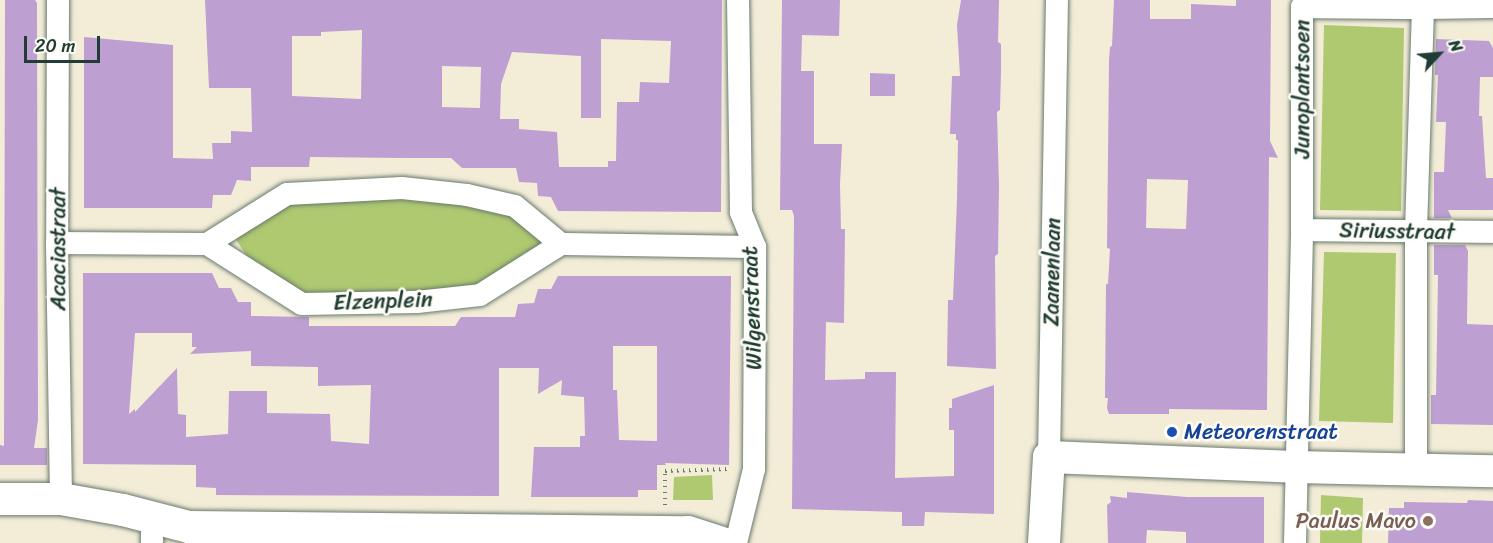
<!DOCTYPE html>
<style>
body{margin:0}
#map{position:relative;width:1493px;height:543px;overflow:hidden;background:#f3edd8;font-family:Sriracha,sans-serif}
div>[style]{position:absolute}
.green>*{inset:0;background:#aec970}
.building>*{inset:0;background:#be9fd1}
.path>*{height:4px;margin-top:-2px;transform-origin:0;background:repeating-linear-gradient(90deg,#697b6d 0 1.5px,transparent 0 6px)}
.roads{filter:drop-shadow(0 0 2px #697b6d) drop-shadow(0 0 2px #697b6d)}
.street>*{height:22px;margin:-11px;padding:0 11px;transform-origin:11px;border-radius:11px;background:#fff}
.secondary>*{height:32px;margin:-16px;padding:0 16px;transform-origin:16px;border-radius:16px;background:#fff}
.dots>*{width:16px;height:16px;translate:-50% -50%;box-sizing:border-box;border:3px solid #fdfcf7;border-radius:50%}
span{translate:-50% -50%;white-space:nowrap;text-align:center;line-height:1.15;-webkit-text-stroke:5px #fdfcf7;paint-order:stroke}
.street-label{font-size:22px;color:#1f3d34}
.transit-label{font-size:22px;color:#164399}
.left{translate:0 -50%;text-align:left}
.education-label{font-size:22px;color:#785e54}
.right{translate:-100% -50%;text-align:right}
.north{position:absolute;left:1409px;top:24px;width:60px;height:60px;-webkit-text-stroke:4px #fdfcf7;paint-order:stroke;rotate:64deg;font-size:16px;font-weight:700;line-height:24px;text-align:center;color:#1f3d34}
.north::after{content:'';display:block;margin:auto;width:21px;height:27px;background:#1f3d34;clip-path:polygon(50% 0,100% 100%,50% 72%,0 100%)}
.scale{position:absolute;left:24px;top:36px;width:76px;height:27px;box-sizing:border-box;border:3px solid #1f3d34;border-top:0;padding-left:8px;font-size:18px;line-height:21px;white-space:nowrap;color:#1f3d34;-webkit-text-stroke:4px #fdfcf7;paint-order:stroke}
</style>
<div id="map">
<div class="green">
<div style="clip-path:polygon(1324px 25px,1404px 28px,1401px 211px,1320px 210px)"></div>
<div style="clip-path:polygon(448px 197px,512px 210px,561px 244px,476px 288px,304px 294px,254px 267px,235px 238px,298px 199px)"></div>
<div style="clip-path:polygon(1324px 252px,1396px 253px,1393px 423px,1319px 421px)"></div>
<div style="clip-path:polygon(712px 475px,713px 500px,673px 500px,674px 477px)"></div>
<div style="clip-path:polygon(1321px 495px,1363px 498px,1362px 543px,1320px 543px)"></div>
</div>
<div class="building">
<div style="clip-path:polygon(5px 0,35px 0,37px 3px,38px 420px,34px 448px,47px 448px,47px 465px,0 465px,0 445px,4px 446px)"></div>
<div style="clip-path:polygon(evenodd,205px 0,722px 0,721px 212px,558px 211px,551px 197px,538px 196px,537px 183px,519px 182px,516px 168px,462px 168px,451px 158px,404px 158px,310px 157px,309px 167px,251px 167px,251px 181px,237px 180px,231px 195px,213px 195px,212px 208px,84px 208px,84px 37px,173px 45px,173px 158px,213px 159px,212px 143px,231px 143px,231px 131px,252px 132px,251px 88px,209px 88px,205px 0,362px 30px,361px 99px,292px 96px,292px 36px,321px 36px,321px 32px,362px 30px,205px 0,601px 39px,671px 41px,669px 83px,640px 82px,639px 102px,617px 102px,616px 161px,608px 161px,608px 167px,559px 167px,557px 132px,519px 129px,519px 119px,500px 119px,501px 84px,512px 52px,581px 56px,581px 118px,601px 118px,601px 39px,205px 0,442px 66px,481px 67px,480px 108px,442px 107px,442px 66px)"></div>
<div style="clip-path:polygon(782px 0,840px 0,839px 36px,802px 35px,801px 71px,814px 71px,814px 144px,842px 144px,840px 184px,841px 229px,845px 229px,844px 323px,826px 322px,825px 380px,865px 379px,865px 372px,896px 372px,895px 478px,954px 476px,954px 430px,949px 430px,949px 408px,952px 408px,952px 399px,994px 385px,994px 514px,925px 512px,924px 526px,902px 526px,902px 512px,792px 509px,794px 216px,792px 210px,780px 210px)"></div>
<div style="clip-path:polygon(961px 0,999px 0,998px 42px,1001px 44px,1001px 71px,1000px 110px,997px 112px,999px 186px,998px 254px,995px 256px,996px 369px,947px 366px,948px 300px,953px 300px,957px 199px,958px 140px,956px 140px,956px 134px,950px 134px,952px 76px,960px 76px,957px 25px)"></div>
<div style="clip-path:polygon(evenodd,1114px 0,1150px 0,1150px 19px,1191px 19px,1191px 4px,1236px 6px,1236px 0,1271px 0,1270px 141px,1278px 158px,1269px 157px,1267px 410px,1169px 409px,1169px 414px,1109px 414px,1107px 408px,1108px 398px,1105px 398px,1106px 284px,1108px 284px,1110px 249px,1107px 248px,1109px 60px,1110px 47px,1112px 46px,1114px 0,1147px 179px,1188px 180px,1186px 229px,1146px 228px,1147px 179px)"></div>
<div style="clip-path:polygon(1436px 39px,1489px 41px,1493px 48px,1493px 77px,1480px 77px,1479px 116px,1482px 116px,1486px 178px,1493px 178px,1493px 210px,1448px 210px,1452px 218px,1434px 218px,1434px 172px,1444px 172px,1446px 122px,1436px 122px,1438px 75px,1435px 75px)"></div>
<div style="clip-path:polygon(870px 73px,895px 74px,895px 96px,870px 96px)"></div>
<div style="clip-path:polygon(1434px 245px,1465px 245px,1468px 251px,1467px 324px,1493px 325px,1493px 425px,1431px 424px,1431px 395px,1436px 395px,1437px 338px,1438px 275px,1434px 275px)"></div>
<div style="clip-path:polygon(evenodd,83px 273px,212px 273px,219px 288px,231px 288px,238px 302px,251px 302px,251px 316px,309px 317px,309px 326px,455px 326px,461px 317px,515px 317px,518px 304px,534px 303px,538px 289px,551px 289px,558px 276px,731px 276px,729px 465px,665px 463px,666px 465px,657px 465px,657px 490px,638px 490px,638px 497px,531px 497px,534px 447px,580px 447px,580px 436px,585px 436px,584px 397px,561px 395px,562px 380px,538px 394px,539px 368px,499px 368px,499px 496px,216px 495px,216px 488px,196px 487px,196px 465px,83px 464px,83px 273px,135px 333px,192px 333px,192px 347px,197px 347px,190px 354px,251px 351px,251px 366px,318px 367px,318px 386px,371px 385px,369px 444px,331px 441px,330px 414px,267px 413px,267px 391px,229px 391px,228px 434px,186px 437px,186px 415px,178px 414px,177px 368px,135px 412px,135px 409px,129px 414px,135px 333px,83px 273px,613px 346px,657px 346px,657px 441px,619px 440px,617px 390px,613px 390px,613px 346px)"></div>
<div style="clip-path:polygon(1127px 492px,1187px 497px,1264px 497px,1264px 543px,1186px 543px,1186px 532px,1147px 530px,1146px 543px,1108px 543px,1107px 505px,1111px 502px,1110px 496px,1127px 498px)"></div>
<div style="clip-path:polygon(1468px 500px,1493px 501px,1493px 543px,1388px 543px,1389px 508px,1404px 508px,1404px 502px,1467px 503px)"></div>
</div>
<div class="path">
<div style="left:665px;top:505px;width:34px;rotate:-90deg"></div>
<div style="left:665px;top:471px;width:64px;rotate:-1.8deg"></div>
</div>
<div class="roads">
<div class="street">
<div style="left:58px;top:0;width:243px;rotate:90.2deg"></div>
<div style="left:57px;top:243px;width:256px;rotate:89.1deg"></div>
<div style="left:1423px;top:8px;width:70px;rotate:-0.8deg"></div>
<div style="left:1302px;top:230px;width:191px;rotate:0.6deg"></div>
<div style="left:57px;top:243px;width:150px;rotate:0.4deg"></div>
<div style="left:207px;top:244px;width:112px;rotate:32.3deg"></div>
<div style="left:302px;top:304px;width:115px;rotate:-1deg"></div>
<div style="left:417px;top:302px;width:63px;rotate:-6.3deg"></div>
<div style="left:480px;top:295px;width:96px;rotate:-32.2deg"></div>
<div style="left:561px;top:244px;width:194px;rotate:0.9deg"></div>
<div style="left:207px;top:244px;width:94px;rotate:-32deg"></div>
<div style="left:287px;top:194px;width:115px;rotate:-3deg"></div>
<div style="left:402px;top:188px;width:65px;rotate:6.1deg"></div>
<div style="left:467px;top:195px;width:49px;rotate:12.9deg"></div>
<div style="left:515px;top:206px;width:60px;rotate:39.6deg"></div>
<div style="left:1049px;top:457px;width:457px;rotate:-89deg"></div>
<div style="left:152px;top:518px;width:25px;rotate:90deg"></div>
<div style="left:736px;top:543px;width:76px;rotate:-76.3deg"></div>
<div style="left:754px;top:469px;width:222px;rotate:-89.7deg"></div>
<div style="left:755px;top:247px;width:38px;rotate:-112deg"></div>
<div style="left:741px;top:212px;width:212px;rotate:-90.8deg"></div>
<div style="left:1295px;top:543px;width:313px;rotate:-88.7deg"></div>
<div style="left:1302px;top:230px;width:223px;rotate:-90deg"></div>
<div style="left:1302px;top:7px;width:121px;rotate:0.5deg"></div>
<div style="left:1423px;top:8px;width:225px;rotate:91.8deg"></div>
<div style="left:1416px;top:233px;width:236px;rotate:90deg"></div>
</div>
<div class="secondary">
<div style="left:0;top:499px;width:61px"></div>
<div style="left:61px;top:499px;width:63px;rotate:10.1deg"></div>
<div style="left:123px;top:510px;width:68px;rotate:14.4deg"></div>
<div style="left:189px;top:527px;width:499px;rotate:0.6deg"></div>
<div style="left:688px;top:532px;width:35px;rotate:18deg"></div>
<div style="left:1044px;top:543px;width:86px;rotate:-86.7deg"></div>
<div style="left:1049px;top:457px;width:246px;rotate:2.3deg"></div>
<div style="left:1295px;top:467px;width:198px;rotate:1.2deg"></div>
</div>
</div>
<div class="dots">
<div style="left:1172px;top:432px;background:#1a4fb4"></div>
<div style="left:1428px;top:521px;background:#8d6e63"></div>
</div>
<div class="street-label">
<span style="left:1302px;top:89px;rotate:-90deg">Junoplantsoen</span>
<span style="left:1397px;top:231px;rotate:1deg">Siriusstraat</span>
<span style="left:58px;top:249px;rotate:-90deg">Acaciastraat</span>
<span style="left:1052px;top:272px;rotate:-89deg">Zaanenlaan</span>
<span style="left:383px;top:301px;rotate:-2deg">Elzenplein</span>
<span style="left:752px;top:308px;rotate:-92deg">Wilgenstraat</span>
</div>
<div class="transit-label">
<span class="left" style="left:1184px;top:432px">Meteorenstraat</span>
</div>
<div class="education-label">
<span class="right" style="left:1416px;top:521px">Paulus Mavo</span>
</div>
<div class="north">N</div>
<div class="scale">20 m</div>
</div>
